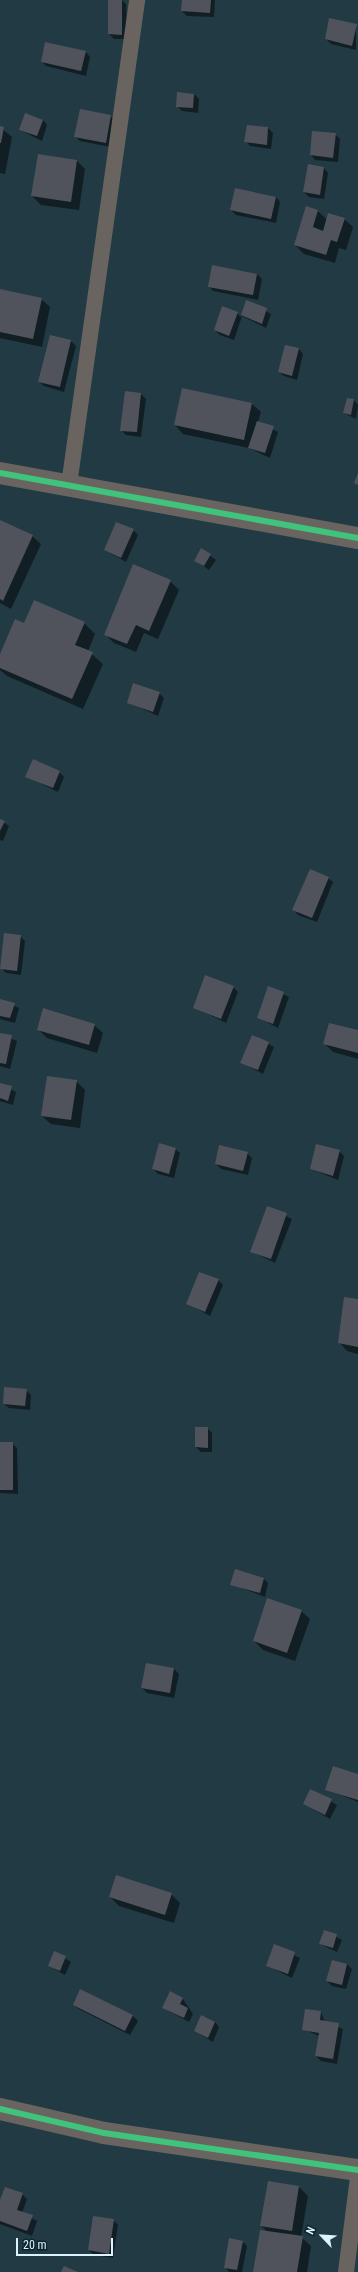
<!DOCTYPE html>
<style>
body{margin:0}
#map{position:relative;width:358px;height:2272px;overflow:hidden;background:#213a44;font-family:"Roboto Condensed",sans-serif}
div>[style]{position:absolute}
.shadow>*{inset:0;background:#0007}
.building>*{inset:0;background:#51535c}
.service>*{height:16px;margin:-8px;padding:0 8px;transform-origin:8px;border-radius:8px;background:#6a6461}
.minor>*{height:22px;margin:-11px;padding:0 11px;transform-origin:11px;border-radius:11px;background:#6a6461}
.cycleway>*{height:6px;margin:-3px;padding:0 3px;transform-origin:3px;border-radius:3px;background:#40c37c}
span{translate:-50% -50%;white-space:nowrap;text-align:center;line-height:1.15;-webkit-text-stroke:3px #0c252f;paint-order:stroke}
.north{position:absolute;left:302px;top:2216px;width:40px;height:40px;-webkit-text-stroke:3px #0c252f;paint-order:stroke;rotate:295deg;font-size:11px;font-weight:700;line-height:16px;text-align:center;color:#dcf3fe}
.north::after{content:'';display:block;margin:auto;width:14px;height:18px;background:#dcf3fe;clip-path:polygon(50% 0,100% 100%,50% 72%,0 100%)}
.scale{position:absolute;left:16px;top:2238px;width:97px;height:18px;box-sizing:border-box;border:2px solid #dcf3fe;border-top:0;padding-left:5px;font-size:12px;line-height:14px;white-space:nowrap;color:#dcf3fe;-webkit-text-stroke:3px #0c252f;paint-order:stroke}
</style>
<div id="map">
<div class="shadow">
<div style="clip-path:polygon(109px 0,122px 0,126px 4px,127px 39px,114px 39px,109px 34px)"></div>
<div style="clip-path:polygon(183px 0,215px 0,214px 17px,187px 16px,182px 11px)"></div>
<div style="clip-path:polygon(356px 25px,356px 50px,331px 44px,326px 39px)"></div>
<div style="clip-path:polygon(86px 52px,90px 57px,86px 76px,46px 66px,42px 62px)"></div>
<div style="clip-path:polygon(194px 94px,199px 99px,198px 113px,182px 111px,177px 106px)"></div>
<div style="clip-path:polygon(110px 116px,115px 121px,110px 147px,80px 141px,76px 137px)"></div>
<div style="clip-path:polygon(43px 120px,47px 125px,42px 141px,20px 130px)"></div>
<div style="clip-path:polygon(247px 126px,268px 128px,273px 133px,271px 149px,250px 146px,246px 141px)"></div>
<div style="clip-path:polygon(0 127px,12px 137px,5px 174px,0 173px)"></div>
<div style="clip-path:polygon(335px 134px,340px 139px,338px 162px,315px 160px,311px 155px)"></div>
<div style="clip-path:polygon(76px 160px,85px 169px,79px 210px,41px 205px,32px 196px)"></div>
<div style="clip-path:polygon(324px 168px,328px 173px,324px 199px,309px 197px,304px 192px)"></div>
<div style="clip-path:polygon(276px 197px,280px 202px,276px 223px,236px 215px,231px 210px)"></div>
<div style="clip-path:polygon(318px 211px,327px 220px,344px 219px,353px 227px,346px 250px,339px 248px,335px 263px,304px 254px,295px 245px)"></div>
<div style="clip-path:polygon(257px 274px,262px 279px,258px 300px,213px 291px,209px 286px)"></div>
<div style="clip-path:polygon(0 290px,41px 299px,50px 307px,42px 347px,0 338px)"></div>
<div style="clip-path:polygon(247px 301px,271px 314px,266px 328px,242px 316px,234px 340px,220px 335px,215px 330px,237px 313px,241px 317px)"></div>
<div style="clip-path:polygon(71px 341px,76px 346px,64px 392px,44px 386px,39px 382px)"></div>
<div style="clip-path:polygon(299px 349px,303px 354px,297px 380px,284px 376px,279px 372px)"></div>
<div style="clip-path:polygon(183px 389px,252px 404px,261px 412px,258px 422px,278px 432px,270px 458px,249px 448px,183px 434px,175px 425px)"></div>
<div style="clip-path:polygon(141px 394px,146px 399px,141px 437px,126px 435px,121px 430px)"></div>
<div style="clip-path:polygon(354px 400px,358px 405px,356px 419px,344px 413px)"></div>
<div style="clip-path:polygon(0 521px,32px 536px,41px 544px,11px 609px,0 603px)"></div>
<div style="clip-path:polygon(133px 530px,138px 535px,126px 562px,105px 550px)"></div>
<div style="clip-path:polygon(201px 549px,216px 560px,209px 570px,195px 560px)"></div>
<div style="clip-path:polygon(170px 581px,179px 590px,158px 639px,144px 633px,136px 652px,114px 643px,105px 634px)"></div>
<div style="clip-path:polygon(84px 623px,95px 634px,88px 651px,103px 664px,83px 709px,7px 676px,0 670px,0 656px,25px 624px)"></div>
<div style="clip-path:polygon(159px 693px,164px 698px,158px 716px,128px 702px)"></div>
<div style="clip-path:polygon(59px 772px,64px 777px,58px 792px,26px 776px)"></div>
<div style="clip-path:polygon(0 820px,9px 826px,3px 841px,0 840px)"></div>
<div style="clip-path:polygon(328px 878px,333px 882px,317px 922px,298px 915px,294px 910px)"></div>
<div style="clip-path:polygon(20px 936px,25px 941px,21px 975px,6px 973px,1px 968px)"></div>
<div style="clip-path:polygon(233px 987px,238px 992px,226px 1023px,194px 1007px)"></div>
<div style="clip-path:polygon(269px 987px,289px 997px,278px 1028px,259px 1018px)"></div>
<div style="clip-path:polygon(0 1000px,19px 1008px,15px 1023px,0 1019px)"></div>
<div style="clip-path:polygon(94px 1025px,103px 1033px,97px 1053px,47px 1038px,38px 1029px)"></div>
<div style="clip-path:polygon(358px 1031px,358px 1059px,333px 1052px,324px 1043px)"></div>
<div style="clip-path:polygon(0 1034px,17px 1041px,10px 1069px,0 1066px)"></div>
<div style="clip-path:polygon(252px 1036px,274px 1047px,263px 1074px,241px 1062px)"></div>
<div style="clip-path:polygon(76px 1081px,85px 1090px,80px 1128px,51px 1124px,42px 1116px)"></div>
<div style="clip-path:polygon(0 1084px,16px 1092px,13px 1105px,0 1101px)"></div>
<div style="clip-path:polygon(175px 1149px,180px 1153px,174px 1178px,158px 1174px,153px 1169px)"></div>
<div style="clip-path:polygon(339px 1151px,344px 1156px,338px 1180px,311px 1169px)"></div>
<div style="clip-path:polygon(247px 1153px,252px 1158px,248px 1175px,221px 1169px,216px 1164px)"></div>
<div style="clip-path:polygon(267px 1207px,292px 1219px,275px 1263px,251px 1251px)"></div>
<div style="clip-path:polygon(218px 1280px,223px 1285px,210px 1316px,187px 1303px)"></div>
<div style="clip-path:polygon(358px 1300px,358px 1354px,347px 1351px,339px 1342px)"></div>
<div style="clip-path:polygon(26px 1390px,31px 1395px,30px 1410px,9px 1408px,4px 1404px)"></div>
<div style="clip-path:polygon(207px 1428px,212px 1433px,212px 1452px,201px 1452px,196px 1447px)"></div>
<div style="clip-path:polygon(0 1443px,12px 1443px,17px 1448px,18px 1494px,0 1493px)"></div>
<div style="clip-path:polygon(264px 1579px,268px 1583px,265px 1597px,231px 1584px)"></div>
<div style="clip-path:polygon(301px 1611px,310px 1619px,295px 1661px,263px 1650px,254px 1641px)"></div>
<div style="clip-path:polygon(174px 1669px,179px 1674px,174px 1698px,147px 1693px,142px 1688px)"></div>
<div style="clip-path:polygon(358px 1775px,358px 1802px,326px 1789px)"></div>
<div style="clip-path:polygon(311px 1790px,337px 1805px,330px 1819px,304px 1804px)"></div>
<div style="clip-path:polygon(171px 1894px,180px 1903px,174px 1923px,119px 1906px,110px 1897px)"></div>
<div style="clip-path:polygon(325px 1931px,342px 1940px,337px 1952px,320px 1944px)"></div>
<div style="clip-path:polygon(275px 1946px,300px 1958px,292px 1978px,268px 1966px)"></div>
<div style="clip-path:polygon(55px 1952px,71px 1962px,65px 1975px,49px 1966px)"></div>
<div style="clip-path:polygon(347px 1964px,352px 1969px,346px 1989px,332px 1986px,327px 1981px)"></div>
<div style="clip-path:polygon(81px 1990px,133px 2016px,138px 2021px,130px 2035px,79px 2009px,74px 2005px)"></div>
<div style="clip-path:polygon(183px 1999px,193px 2014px,189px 2022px,163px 2008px)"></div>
<div style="clip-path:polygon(306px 2010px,321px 2012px,325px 2022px,343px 2029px,337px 2064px,321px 2061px,316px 2056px,319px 2036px,303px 2029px)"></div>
<div style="clip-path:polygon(215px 2022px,219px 2027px,213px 2042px,195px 2031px)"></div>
<div style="clip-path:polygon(269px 2182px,299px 2187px,308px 2196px,301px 2237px,311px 2246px,307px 2272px,254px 2272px,268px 2232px,261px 2226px)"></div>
<div style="clip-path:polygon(22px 2194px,27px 2199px,22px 2213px,37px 2221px,32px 2236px,0 2224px,0 2203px)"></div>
<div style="clip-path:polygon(113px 2220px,118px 2225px,113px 2258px,94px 2255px,89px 2250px)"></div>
<div style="clip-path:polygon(242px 2241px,247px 2246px,242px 2272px,229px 2272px,225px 2267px)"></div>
</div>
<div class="building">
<div style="clip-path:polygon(108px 0,122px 0,122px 35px,108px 34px)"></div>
<div style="clip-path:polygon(182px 0,211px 0,210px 13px,181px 11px)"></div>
<div style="clip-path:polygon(329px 18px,357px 24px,352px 46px,325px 39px)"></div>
<div style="clip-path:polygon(45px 42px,86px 51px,81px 71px,41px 62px)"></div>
<div style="clip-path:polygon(177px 92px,194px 94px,193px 108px,176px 107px)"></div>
<div style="clip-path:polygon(80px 109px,111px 115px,106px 143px,74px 137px)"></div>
<div style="clip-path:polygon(25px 113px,43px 120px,37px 136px,19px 130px)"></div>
<div style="clip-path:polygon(247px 125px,268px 127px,267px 145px,244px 142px)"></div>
<div style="clip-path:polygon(0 126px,4px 127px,1px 143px,0 143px)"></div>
<div style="clip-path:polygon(312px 131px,336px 133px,333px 158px,310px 155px)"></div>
<div style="clip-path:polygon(38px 154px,77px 160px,71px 202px,31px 196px)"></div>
<div style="clip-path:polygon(308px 164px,324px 167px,320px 195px,303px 192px)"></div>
<div style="clip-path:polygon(235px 188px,276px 197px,271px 219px,230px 210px)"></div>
<div style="clip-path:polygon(306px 206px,318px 210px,313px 227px,323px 231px,328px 213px,345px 218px,337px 242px,331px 240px,326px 255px,294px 245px)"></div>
<div style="clip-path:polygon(212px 265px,257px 274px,253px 295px,208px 287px)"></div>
<div style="clip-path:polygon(0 289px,42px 298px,33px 339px,0 332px)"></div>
<div style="clip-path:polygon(246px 300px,267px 308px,262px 324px,241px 315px)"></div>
<div style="clip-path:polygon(222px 306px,238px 312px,229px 336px,214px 330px)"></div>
<div style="clip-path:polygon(50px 335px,71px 340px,60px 387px,38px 382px)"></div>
<div style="clip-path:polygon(285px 345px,299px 348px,292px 376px,278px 372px)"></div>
<div style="clip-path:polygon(182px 388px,252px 403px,244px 440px,174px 425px)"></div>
<div style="clip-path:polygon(125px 391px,141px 393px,137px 432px,120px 431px)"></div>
<div style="clip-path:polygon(347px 398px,354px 399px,351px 415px,343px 413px)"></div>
<div style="clip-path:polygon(257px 421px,274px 426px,265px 453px,248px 448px)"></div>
<div style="clip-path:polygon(358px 473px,358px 485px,354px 483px)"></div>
<div style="clip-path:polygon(0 520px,33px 535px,3px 601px,0 599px)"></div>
<div style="clip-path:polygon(116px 522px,134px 529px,121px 558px,104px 550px)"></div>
<div style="clip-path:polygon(201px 548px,211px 554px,204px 566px,194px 561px)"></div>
<div style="clip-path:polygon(133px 564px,171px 580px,149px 631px,136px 625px,127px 644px,104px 635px)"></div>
<div style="clip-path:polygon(34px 600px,85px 622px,75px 645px,93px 652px,72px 699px,0 668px,0 654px,15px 619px,24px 623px)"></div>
<div style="clip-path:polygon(133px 683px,160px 692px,153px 712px,127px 703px)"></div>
<div style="clip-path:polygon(33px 759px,60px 771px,53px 788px,25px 777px)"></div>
<div style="clip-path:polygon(0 819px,5px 821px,0 831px)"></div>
<div style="clip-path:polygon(310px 869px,329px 877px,312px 918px,292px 910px)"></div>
<div style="clip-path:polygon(4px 933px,21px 935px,17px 971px,0 969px)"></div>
<div style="clip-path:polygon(205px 975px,234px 986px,221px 1019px,193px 1008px)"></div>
<div style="clip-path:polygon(268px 986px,284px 992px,273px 1024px,257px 1018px)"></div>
<div style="clip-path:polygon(0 999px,15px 1003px,10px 1018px,0 1016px)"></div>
<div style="clip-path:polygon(43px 1008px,95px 1024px,89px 1045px,37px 1030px)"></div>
<div style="clip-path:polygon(329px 1023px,358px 1030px,358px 1053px,323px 1044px)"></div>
<div style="clip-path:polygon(0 1033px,12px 1035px,6px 1064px,0 1063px)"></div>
<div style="clip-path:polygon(252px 1035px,269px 1042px,258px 1070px,240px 1063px)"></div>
<div style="clip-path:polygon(47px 1076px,77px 1080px,71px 1120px,41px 1116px)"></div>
<div style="clip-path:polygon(0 1083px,12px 1086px,8px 1101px,0 1098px)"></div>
<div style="clip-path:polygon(159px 1143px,176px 1148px,169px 1174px,152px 1169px)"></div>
<div style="clip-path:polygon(316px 1144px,340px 1150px,333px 1176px,310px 1169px)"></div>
<div style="clip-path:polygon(219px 1145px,248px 1152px,243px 1171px,215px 1164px)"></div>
<div style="clip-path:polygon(267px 1206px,287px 1213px,271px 1259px,250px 1252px)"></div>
<div style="clip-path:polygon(199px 1272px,219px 1279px,205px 1312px,186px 1304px)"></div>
<div style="clip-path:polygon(344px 1297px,358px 1299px,358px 1347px,338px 1343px)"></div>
<div style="clip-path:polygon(4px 1387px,27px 1389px,25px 1406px,3px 1404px)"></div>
<div style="clip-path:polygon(195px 1427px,208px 1427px,208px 1448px,195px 1447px)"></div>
<div style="clip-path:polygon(0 1442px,13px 1442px,13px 1490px,0 1490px)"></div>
<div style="clip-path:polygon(235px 1569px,264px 1578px,260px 1593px,230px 1585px)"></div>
<div style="clip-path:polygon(267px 1598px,302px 1610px,287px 1653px,253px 1641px)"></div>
<div style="clip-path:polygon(146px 1663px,174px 1668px,170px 1693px,141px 1688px)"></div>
<div style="clip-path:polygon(333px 1766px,358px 1774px,358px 1800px,325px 1790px)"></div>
<div style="clip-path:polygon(310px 1789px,332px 1799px,325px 1815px,303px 1804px)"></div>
<div style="clip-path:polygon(116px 1875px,172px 1893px,165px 1915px,109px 1897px)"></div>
<div style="clip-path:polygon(324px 1930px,337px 1934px,333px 1948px,319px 1944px)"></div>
<div style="clip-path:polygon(274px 1944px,295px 1952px,288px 1974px,266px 1966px)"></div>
<div style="clip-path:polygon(54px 1951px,66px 1956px,60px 1971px,48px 1966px)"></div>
<div style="clip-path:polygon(332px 1960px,347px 1964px,342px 1985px,326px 1981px)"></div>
<div style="clip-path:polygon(80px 1989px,133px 2015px,125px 2031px,73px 2005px)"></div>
<div style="clip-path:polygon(170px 1991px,183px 1998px,180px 2004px,188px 2008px,184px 2018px,162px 2008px)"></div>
<div style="clip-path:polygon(305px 2009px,321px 2011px,320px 2020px,339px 2023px,333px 2059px,315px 2056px,319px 2033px,302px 2030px)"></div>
<div style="clip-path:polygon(201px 2015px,215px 2022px,208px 2038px,194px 2031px)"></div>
<div style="clip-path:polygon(268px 2181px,299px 2186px,292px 2231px,260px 2226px)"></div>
<div style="clip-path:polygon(5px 2187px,23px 2193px,17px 2210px,33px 2215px,27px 2231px,0 2221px,0 2200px)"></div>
<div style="clip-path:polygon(93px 2216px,114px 2219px,109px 2254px,88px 2250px)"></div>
<div style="clip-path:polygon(260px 2230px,303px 2236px,297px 2272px,253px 2272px)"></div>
<div style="clip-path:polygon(229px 2238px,243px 2241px,237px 2270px,224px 2268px)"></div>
<div style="clip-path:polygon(64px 2266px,78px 2272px,61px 2272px)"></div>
</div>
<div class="service">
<div style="left:69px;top:485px;width:490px;rotate:-82deg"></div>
<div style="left:346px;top:2272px;width:96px;rotate:-82.8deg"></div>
</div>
<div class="minor">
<div style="left:0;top:473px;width:364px;rotate:10.3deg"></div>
<div style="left:0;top:2109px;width:107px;rotate:13deg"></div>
<div style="left:104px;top:2133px;width:257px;rotate:8.3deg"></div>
</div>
<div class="cycleway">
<div style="left:0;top:473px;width:364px;rotate:10.3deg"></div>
<div style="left:0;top:2109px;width:107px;rotate:13deg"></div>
<div style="left:104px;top:2133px;width:257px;rotate:8.3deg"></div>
</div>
<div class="north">N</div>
<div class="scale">20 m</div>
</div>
